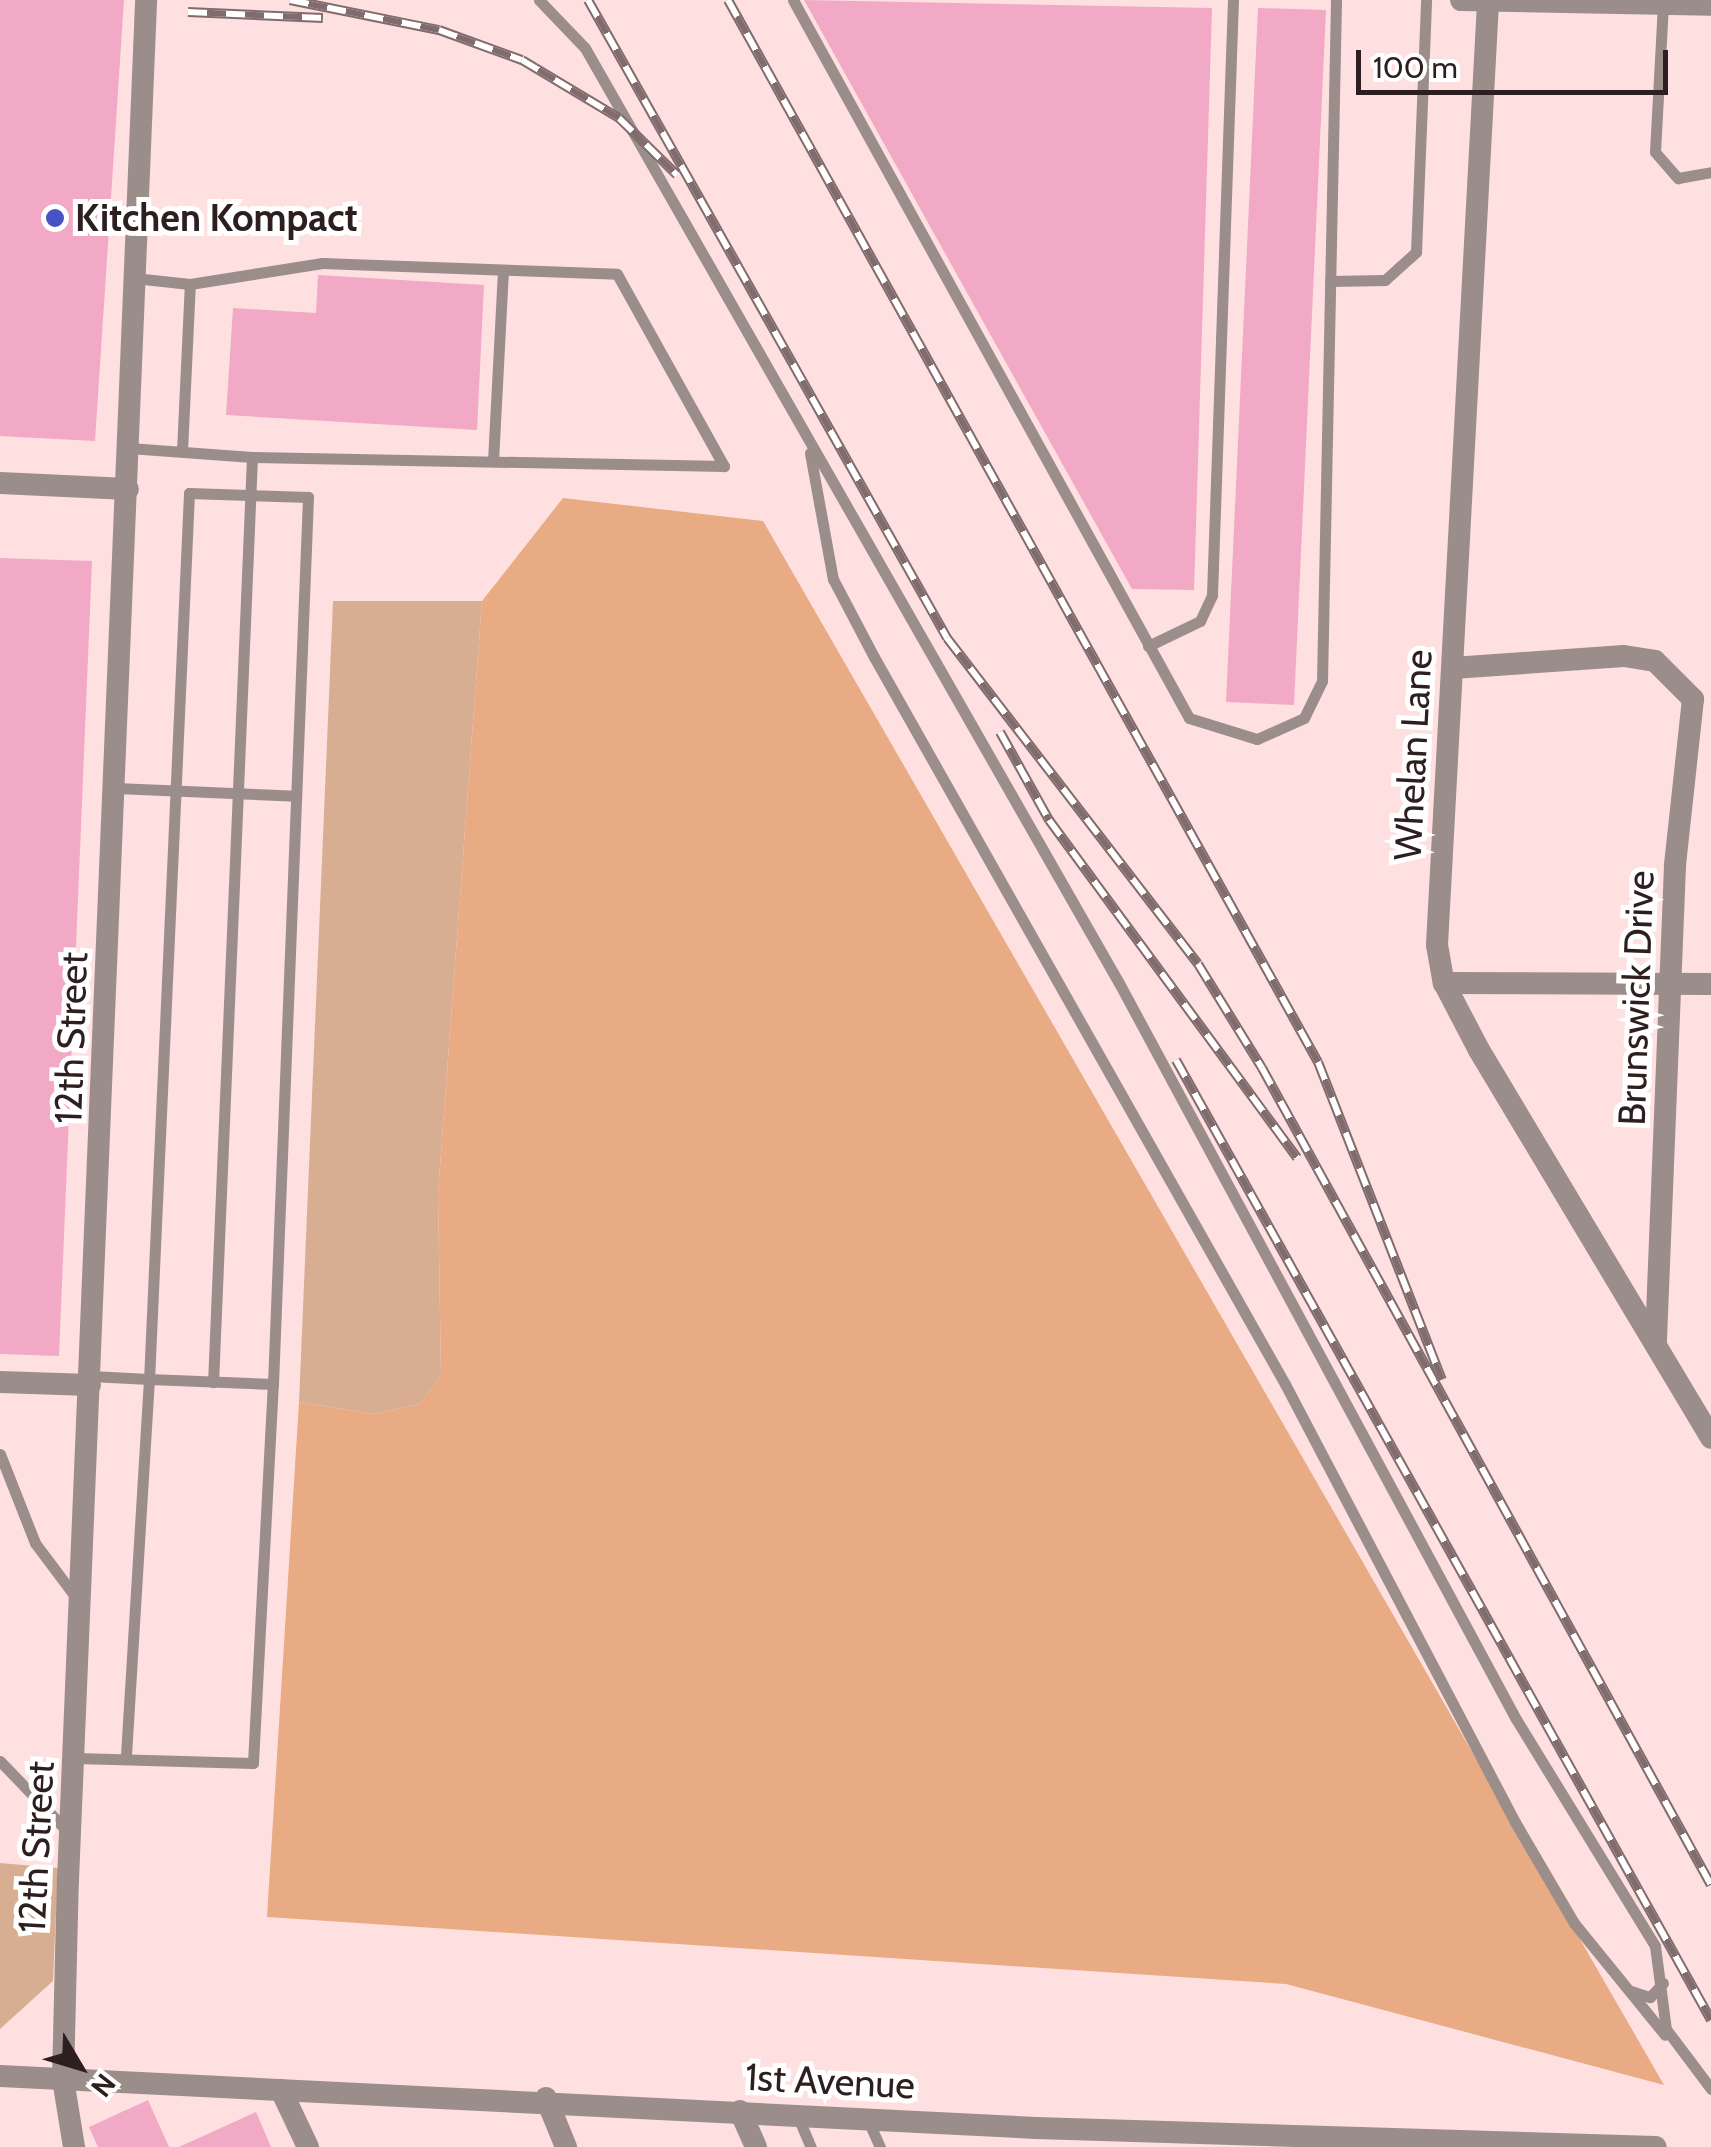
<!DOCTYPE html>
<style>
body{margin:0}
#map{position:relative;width:1711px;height:2147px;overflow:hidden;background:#fee0e1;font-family:Cabin,sans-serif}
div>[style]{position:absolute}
.green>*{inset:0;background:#d8ae93}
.forest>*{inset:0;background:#e9ab83}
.building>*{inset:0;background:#f1a9c5}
.lane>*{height:11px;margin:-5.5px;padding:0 5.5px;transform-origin:5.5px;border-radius:5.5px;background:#9b8d89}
.street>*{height:22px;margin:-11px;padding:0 11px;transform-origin:11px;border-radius:11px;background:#9b8d89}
.rail>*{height:10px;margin-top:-5px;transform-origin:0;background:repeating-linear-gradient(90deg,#fff 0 19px,#816c6d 0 38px);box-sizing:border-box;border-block:2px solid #816c6d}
.dots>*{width:28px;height:28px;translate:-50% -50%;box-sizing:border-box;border:5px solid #fff;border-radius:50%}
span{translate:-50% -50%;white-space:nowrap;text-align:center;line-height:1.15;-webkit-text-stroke:10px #fff;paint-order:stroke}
.poi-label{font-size:38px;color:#2d1f20;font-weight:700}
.left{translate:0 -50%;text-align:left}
.street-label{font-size:38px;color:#2d1f20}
.north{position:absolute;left:30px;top:2017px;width:100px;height:100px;-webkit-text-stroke:8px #fff;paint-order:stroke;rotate:128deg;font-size:28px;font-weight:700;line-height:40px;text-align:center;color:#2d1f20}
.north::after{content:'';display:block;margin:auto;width:35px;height:45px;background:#2d1f20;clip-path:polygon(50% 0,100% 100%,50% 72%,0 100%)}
.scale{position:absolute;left:1356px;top:50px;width:312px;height:45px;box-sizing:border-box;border:5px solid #2d1f20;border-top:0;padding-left:12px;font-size:30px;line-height:35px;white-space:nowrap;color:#2d1f20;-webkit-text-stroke:8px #fff;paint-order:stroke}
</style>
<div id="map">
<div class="green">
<div style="clip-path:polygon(333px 601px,482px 601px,438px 1193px,441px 1375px,420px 1404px,373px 1414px,299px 1402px)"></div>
<div style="clip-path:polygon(0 1863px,58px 1868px,53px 1981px,0 2029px)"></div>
</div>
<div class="forest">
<div style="clip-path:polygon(563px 498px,763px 521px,1664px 2085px,1286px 1984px,267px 1917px,299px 1402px,373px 1414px,420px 1404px,441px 1375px,438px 1193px,482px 601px)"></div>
</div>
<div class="building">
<div style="clip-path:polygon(0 0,124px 0,95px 441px,0 436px)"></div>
<div style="clip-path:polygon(804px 0,1212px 8px,1194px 590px,1132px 589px)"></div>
<div style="clip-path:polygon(1258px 8px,1326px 10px,1294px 705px,1226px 702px)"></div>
<div style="clip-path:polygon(318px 275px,484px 285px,477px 430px,226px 415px,233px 308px,316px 313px)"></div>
<div style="clip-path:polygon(0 558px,92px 561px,59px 1356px,0 1354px)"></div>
<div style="clip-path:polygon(148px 2100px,169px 2147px,98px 2147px,89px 2127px)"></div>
<div style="clip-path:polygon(256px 2112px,271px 2147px,179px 2147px)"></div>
</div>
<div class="lane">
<div style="left:539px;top:0;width:66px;rotate:46.2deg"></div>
<div style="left:585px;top:48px;width:1077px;rotate:60.27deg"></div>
<div style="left:1119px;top:983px;width:836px;rotate:61.66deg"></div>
<div style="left:1516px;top:1719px;width:266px;rotate:58.5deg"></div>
<div style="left:1655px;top:1946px;width:84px;rotate:82.5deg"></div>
<div style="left:1666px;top:2029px;width:75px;rotate:53.1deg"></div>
<div style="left:793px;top:0;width:820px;rotate:61.12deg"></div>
<div style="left:1189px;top:718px;width:71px;rotate:17.2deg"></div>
<div style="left:1257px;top:739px;width:51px;rotate:-24.1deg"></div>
<div style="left:1304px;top:718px;width:41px;rotate:-64.1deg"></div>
<div style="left:1322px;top:681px;width:681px;rotate:-88.82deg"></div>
<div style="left:1663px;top:4px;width:148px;rotate:93.1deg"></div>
<div style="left:1655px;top:152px;width:35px;rotate:49deg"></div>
<div style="left:1678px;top:178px;width:34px;rotate:-10deg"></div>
<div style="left:134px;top:278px;width:56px;rotate:6.1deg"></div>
<div style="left:190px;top:284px;width:134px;rotate:-9deg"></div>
<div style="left:322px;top:263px;width:295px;rotate:2.1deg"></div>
<div style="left:617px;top:274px;width:220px;rotate:60.9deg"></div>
<div style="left:724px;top:466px;width:472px;rotate:-178.9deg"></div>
<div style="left:1330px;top:281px;width:55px;rotate:-1deg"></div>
<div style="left:1385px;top:280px;width:42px;rotate:-42.1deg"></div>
<div style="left:1416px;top:252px;width:252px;rotate:-87.7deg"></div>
<div style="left:129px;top:448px;width:123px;rotate:4.2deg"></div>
<div style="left:252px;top:457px;width:926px;rotate:92.41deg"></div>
<div style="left:182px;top:451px;width:167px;rotate:-87.3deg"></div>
<div style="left:810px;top:453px;width:128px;rotate:79.7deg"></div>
<div style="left:833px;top:579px;width:88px;rotate:62.3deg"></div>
<div style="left:874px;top:657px;width:835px;rotate:60.52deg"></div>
<div style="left:1285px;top:1384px;width:495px;rotate:62.3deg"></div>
<div style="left:1515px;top:1822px;width:117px;rotate:59.7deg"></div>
<div style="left:1574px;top:1923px;width:144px;rotate:50.9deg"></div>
<div style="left:493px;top:461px;width:191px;rotate:-87deg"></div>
<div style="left:1148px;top:646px;width:58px;rotate:-25.7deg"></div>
<div style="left:1200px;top:621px;width:29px;rotate:-65deg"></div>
<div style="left:1212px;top:595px;width:595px;rotate:-87.98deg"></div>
<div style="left:116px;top:788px;width:180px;rotate:2.5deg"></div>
<div style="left:91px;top:1376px;width:58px;rotate:3deg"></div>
<div style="left:149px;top:1379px;width:124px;rotate:2.3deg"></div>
<div style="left:273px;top:1384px;width:888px;rotate:-87.74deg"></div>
<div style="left:308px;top:497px;width:119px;rotate:-178.1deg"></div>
<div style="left:189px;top:493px;width:887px;rotate:92.58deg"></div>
<div style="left:149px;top:1379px;width:380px;rotate:93.5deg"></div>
<div style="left:0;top:1454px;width:96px;rotate:68.5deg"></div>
<div style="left:35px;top:1543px;width:70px;rotate:53.1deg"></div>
<div style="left:76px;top:1758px;width:177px;rotate:1.6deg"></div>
<div style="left:253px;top:1763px;width:380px;rotate:-87deg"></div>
<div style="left:0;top:1761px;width:101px;rotate:46.2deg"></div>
<div style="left:1631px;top:1991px;width:20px;rotate:18deg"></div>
<div style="left:1650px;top:1997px;width:19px;rotate:-47deg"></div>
<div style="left:798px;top:2117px;width:33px;rotate:67deg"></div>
<div style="left:867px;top:2118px;width:32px;rotate:66deg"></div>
</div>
<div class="street">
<div style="left:1461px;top:0;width:250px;rotate:1.1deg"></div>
<div style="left:1488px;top:3px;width:943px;rotate:93.1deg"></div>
<div style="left:1437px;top:945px;width:39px;rotate:80deg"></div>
<div style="left:1444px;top:983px;width:76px;rotate:62.4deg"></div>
<div style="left:1479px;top:1050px;width:452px;rotate:59.1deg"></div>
<div style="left:0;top:483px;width:128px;rotate:2.7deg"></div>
<div style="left:1453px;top:668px;width:171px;rotate:-4deg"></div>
<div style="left:1624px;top:656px;width:31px;rotate:9deg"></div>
<div style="left:1655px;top:661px;width:54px;rotate:45deg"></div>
<div style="left:1693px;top:699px;width:168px;rotate:96.2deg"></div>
<div style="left:1675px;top:866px;width:479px;rotate:92.3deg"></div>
<div style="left:1444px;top:983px;width:267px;rotate:0.2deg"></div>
<div style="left:0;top:1382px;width:90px;rotate:1.9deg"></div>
<div style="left:0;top:2076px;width:1037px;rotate:2.87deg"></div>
<div style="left:1036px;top:2128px;width:620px;rotate:1.76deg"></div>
<div style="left:281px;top:2090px;width:63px;rotate:64.7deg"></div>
<div style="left:546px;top:2098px;width:53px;rotate:67.8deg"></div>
<div style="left:740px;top:2111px;width:39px;rotate:66deg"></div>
<div style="left:74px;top:2147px;width:69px;rotate:-99.2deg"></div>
<div style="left:63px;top:2079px;width:199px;rotate:-88.6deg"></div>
<div style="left:68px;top:1880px;width:1882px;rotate:-87.62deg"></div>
</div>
<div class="rail">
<div style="left:290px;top:0;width:152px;rotate:11.4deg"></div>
<div style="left:439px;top:30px;width:88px;rotate:19.9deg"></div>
<div style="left:522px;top:60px;width:113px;rotate:30.9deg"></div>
<div style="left:619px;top:118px;width:81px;rotate:44.5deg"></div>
<div style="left:588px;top:0;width:732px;rotate:60.63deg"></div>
<div style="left:947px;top:638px;width:411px;rotate:52.4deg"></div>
<div style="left:1198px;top:964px;width:122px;rotate:58.4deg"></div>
<div style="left:1262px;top:1068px;width:932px;rotate:61.21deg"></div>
<div style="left:728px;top:0;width:1215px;rotate:60.95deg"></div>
<div style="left:1318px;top:1062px;width:341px;rotate:68.7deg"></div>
<div style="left:188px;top:12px;width:135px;rotate:2.5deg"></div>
<div style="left:1000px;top:732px;width:101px;rotate:60.9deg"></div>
<div style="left:1049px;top:820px;width:419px;rotate:53.7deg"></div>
<div style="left:1176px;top:1060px;width:1099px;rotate:60.87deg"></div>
</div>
<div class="dots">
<div style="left:55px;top:218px;background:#4852c7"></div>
</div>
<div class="poi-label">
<span class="left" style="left:75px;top:218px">Kitchen Kompact</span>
</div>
<div class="street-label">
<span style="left:1413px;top:755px;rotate:-87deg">Whelan Lane</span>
<span style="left:1636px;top:998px;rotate:-88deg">Brunswick Drive</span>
<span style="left:71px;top:1038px;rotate:-88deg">12th Street</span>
<span style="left:36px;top:1847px;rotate:-87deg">12th Street</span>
<span style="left:830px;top:2081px;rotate:3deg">1st Avenue</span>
</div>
<div class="north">N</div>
<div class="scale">100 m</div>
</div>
